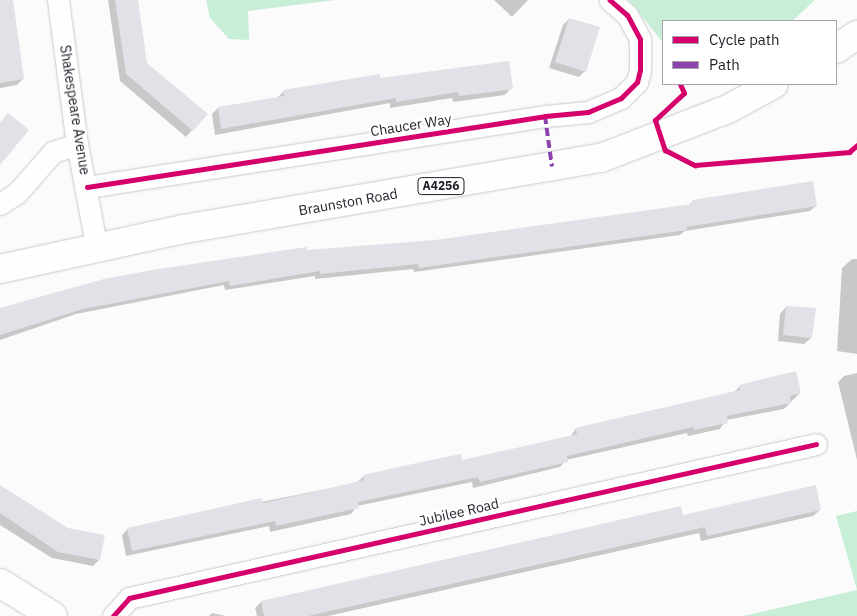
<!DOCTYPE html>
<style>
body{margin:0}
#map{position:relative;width:857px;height:616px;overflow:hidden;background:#fbfbfb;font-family:"IBM Plex Sans",sans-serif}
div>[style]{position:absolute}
.green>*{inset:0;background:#c8eed8}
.shadow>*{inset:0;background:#0003}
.building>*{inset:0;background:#e2e1e8}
.roads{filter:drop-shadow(0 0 1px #cbc8cd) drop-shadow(0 0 1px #cbc8cd)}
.street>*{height:21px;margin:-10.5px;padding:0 10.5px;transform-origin:10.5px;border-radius:10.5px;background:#fefefe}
.secondary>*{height:28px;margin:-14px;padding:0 14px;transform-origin:14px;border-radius:14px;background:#fefefe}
.primary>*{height:28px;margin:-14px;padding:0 14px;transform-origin:14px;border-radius:14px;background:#fefefe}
.quiet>*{height:4px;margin-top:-2px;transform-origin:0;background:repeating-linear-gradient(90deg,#8e44ad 0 8px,transparent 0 12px)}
.cycleway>*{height:5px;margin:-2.5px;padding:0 2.5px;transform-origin:2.5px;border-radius:2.5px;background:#d6006c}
span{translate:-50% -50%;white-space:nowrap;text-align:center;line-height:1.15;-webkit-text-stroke:4.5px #fff;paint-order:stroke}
.shield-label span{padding:1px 4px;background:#fff;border:1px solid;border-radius:4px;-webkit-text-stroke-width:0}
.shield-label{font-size:12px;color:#211b26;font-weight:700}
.street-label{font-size:14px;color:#211b26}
.legend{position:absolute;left:662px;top:20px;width:175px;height:65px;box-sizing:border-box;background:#fff;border:1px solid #a6a4a8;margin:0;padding:6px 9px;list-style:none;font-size:15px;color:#211b26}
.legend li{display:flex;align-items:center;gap:10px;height:25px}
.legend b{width:25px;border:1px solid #a6a4a8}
</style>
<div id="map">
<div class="green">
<div style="clip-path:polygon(206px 0,335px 0,248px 11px,249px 40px,229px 39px,210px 18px)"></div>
<div style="clip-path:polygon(629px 0,815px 0,792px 21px,663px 21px,663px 43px)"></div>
<div style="clip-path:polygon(857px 511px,857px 616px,743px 616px,857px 590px,836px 516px)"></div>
</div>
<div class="shadow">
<div style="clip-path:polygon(0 0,12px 0,23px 79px,17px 85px,0 88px)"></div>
<div style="clip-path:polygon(108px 0,137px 0,146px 63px,206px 114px,186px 137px,120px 81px)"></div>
<div style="clip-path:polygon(494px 0,528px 0,512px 17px)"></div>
<div style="clip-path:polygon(569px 19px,585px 71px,579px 77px,549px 68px,563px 25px)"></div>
<div style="clip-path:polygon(379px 75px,379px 79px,511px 88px,505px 95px,453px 102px,452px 98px,390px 108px,390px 103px,215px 135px,212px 114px,218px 108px,277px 98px,283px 92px)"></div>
<div style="clip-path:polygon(693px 201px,816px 206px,810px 211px,685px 231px,680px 235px,414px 272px,413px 269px,315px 279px,315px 276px,225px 290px,224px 285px,76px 314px,0 340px,0 310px,104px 280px,306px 249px,306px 251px,435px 241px,688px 206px)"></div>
<div style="clip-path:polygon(852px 259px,857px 259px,857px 354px,837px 351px,842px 268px)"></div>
<div style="clip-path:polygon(786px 307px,811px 338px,804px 344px,778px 341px,780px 314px)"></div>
<div style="clip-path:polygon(795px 373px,800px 393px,784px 409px,726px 420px,720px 429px,688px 436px,687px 433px,566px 460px,560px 467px,473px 488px,472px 482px,357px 506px,351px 514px,270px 532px,269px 526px,126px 556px,122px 535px,128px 529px,356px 483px,363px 477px,417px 464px,461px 461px,570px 437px,576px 429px,733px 393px,739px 387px)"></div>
<div style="clip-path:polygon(857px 373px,857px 460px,838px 382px,844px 376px)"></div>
<div style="clip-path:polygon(0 486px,99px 560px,93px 566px,52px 558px,0 525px)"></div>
<div style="clip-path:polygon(820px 510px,813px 516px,701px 541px,699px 533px,328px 616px,257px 616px,255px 608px,261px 602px,682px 516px)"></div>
<div style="clip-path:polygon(212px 613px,226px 616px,209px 616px)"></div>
</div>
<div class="building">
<div style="clip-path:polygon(0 0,13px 0,24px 79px,0 83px)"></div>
<div style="clip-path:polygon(115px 0,138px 0,147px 63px,208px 114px,193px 131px,126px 74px)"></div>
<div style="clip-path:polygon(569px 18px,600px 27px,586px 72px,555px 62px)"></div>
<div style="clip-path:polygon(509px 61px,513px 89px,459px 96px,458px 92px,396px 102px,396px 98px,221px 129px,218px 107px,284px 96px,283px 90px,380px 74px,380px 78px)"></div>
<div style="clip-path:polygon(8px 113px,29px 130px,0 165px,0 123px)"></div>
<div style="clip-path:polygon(813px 181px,817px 206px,686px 227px,687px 230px,419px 268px,418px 264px,320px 274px,320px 271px,230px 286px,229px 281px,83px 309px,0 335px,0 308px,104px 279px,152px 270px,307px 247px,307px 250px,435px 240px,692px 204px,692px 200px)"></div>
<div style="clip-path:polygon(786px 306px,816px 308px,812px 338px,783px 335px)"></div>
<div style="clip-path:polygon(796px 371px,801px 393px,790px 396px,791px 403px,727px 416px,728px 423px,694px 430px,693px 427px,567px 456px,568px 462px,480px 482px,478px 477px,358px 502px,359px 508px,276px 526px,275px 521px,132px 551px,127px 528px,262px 498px,263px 503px,313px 492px,364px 480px,363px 475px,417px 463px,461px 454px,462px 460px,525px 446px,577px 434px,575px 428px,740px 390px,739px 385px)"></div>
<div style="clip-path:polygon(0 485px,68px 528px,105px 535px,100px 560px,58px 552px,0 513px)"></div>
<div style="clip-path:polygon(816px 485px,821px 510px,707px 536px,705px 527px,308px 616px,264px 616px,261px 601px,681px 506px,683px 515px)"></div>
</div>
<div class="roads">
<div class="street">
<div style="left:58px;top:0;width:145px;rotate:82.5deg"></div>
<div style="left:77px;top:144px;width:107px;rotate:79.2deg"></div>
<div style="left:87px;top:187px;width:463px;rotate:-8.8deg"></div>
<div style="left:545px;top:116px;width:43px;rotate:-5.3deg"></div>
<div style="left:588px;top:112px;width:36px;rotate:-23deg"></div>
<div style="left:621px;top:98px;width:23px;rotate:-45deg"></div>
<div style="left:637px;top:82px;width:12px;rotate:-76deg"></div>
<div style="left:640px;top:70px;width:31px;rotate:-90deg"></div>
<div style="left:640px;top:39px;width:27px;rotate:-118deg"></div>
<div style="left:627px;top:15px;width:23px;rotate:-139deg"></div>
<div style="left:0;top:204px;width:20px;rotate:-33deg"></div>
<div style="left:17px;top:193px;width:55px;rotate:-48.7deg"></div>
<div style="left:53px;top:152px;width:25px;rotate:-18deg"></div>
<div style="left:113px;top:616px;width:24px;rotate:-48deg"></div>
<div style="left:129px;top:598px;width:704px;rotate:-12.63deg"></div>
</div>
<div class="secondary">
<div style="left:0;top:583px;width:62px;rotate:31.9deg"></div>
</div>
<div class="primary">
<div style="left:836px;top:49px;width:25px;rotate:-34deg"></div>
<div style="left:0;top:269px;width:188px;rotate:-12.3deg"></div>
<div style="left:184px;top:229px;width:423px;rotate:-9.7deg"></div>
<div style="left:601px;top:158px;width:136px;rotate:-21.1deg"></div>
<div style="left:728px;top:109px;width:52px;rotate:-28.5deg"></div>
</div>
</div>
<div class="quiet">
<div style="left:545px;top:116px;width:51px;rotate:82.2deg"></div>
</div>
<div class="cycleway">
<div style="left:680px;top:84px;width:10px;rotate:66deg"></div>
<div style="left:684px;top:93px;width:40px;rotate:137deg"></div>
<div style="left:655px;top:120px;width:32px;rotate:72deg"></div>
<div style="left:665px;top:150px;width:34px;rotate:27deg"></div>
<div style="left:695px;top:165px;width:155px;rotate:-4.8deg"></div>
<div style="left:849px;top:152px;width:11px;rotate:-41deg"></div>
<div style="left:87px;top:187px;width:463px;rotate:-8.8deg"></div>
<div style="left:545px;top:116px;width:43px;rotate:-5.3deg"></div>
<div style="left:588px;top:112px;width:36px;rotate:-23deg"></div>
<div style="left:621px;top:98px;width:23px;rotate:-45deg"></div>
<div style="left:637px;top:82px;width:12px;rotate:-76deg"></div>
<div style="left:640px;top:70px;width:31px;rotate:-90deg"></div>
<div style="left:640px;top:39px;width:27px;rotate:-118deg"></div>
<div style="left:627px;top:15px;width:23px;rotate:-139deg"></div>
<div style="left:113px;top:616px;width:24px;rotate:-48deg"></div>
<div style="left:129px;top:598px;width:704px;rotate:-12.63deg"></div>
</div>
<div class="shield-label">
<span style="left:441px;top:186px">A4256</span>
</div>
<div class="street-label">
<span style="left:75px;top:110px;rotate:81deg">Shakespeare Avenue</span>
<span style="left:411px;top:125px;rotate:-9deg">Chaucer Way</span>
<span style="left:348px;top:202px;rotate:-10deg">Braunston Road</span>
<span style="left:459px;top:512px;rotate:-13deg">Jubilee Road</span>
</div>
<ul class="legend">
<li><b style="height:6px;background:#d6006c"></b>Cycle path</li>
<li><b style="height:6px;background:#8e44ad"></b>Path</li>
</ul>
</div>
